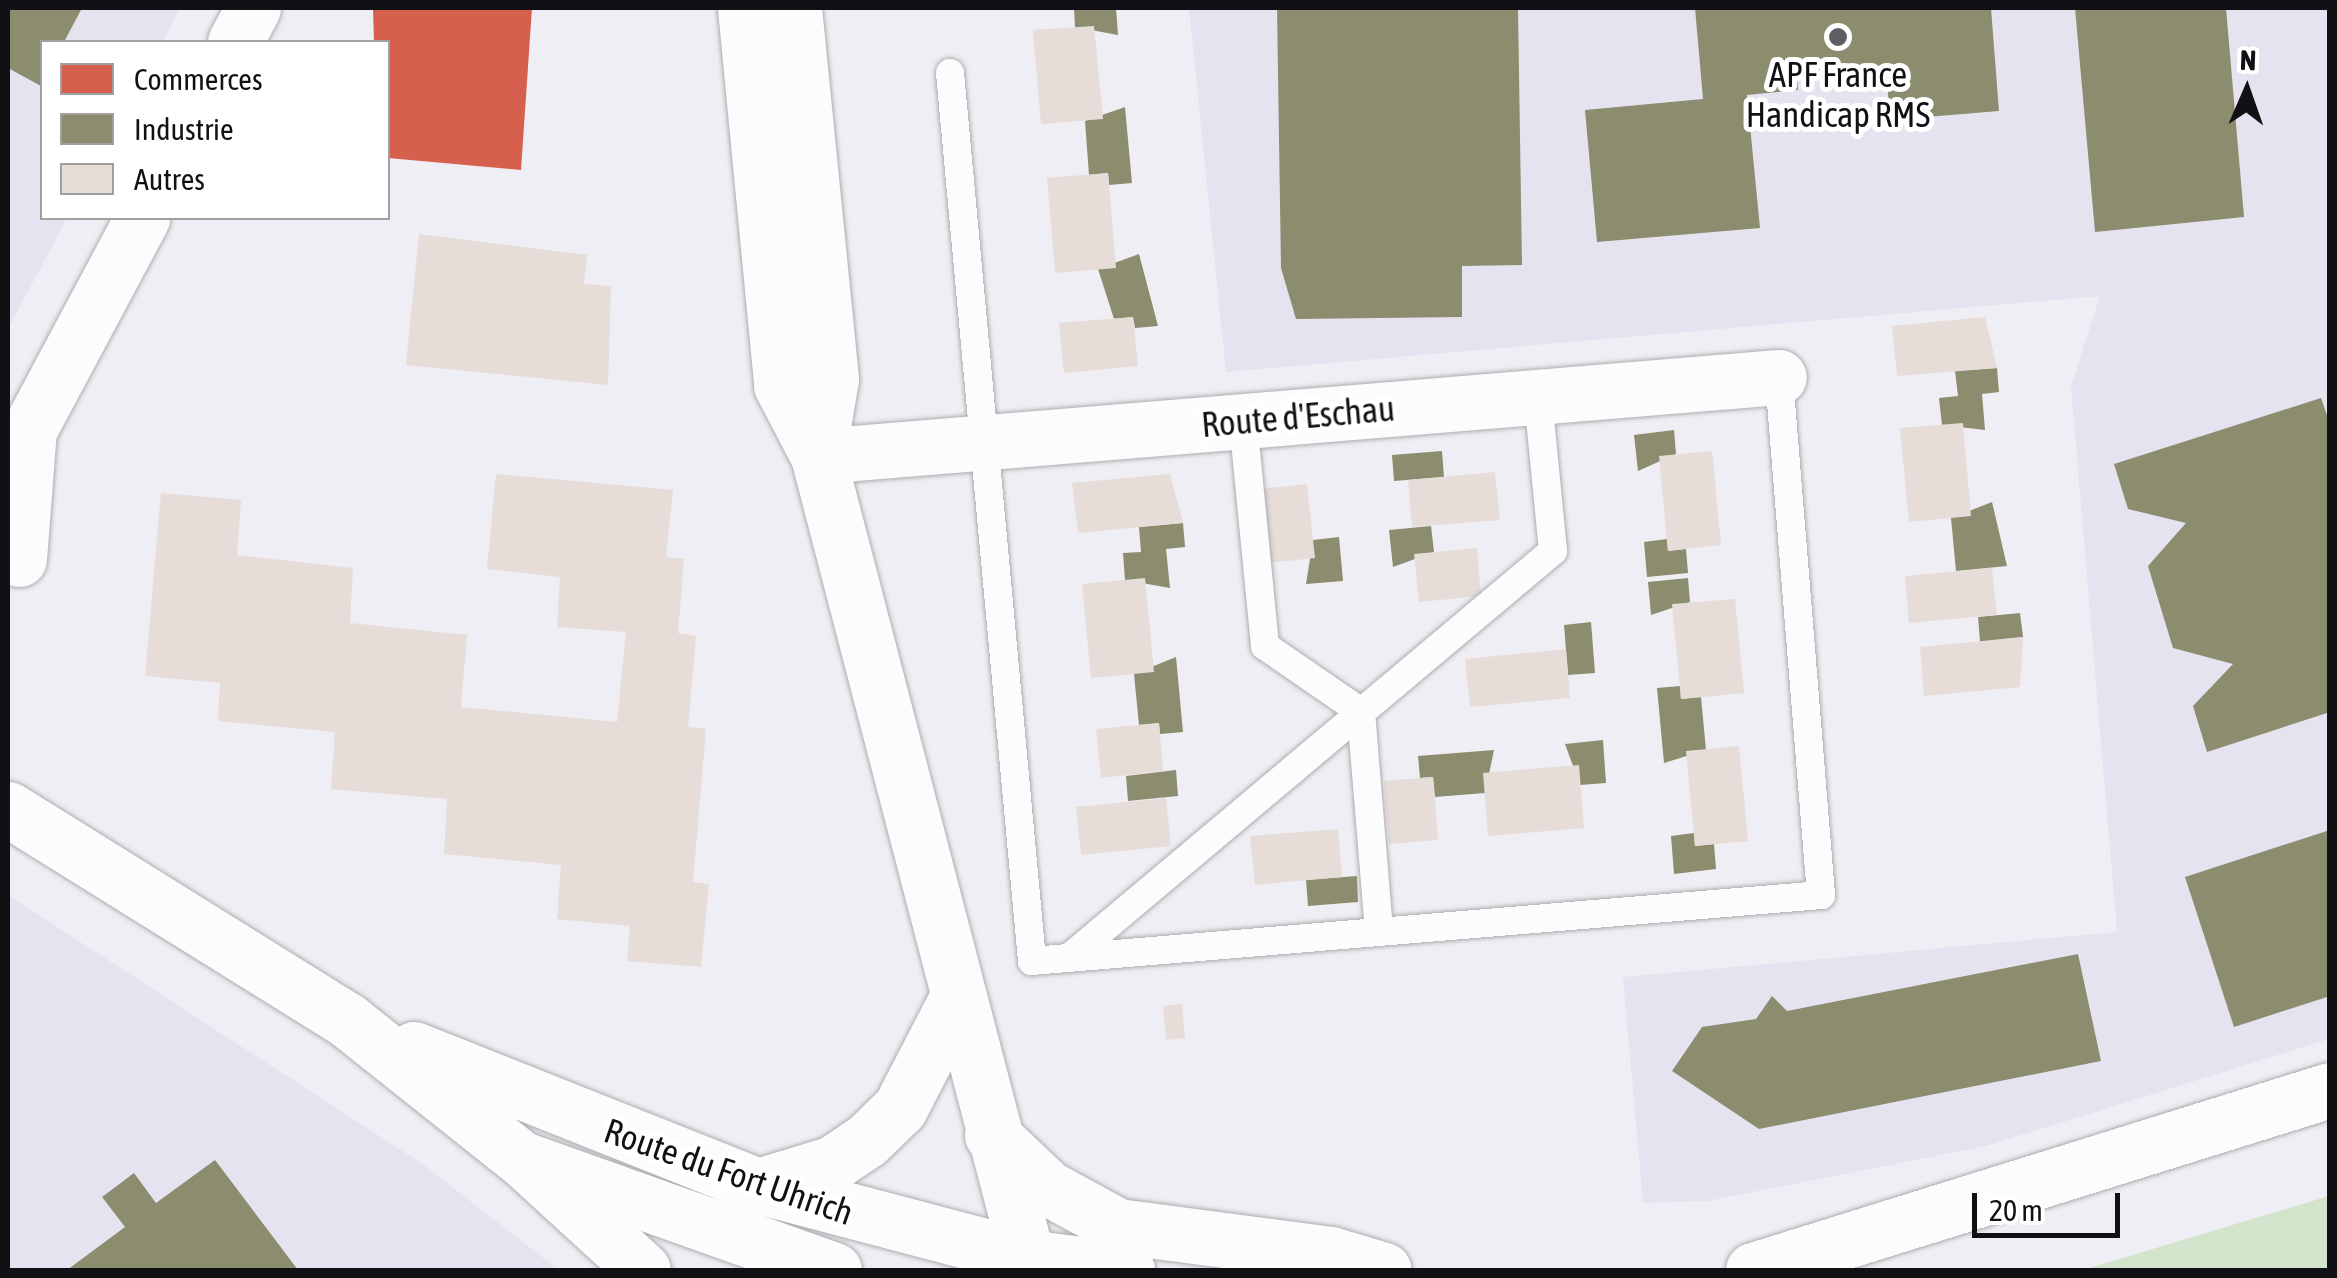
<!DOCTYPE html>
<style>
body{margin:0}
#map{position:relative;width:2337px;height:1278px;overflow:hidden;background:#efeef4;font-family:"Asap Condensed",sans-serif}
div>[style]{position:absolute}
.built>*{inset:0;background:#e5e3f0}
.green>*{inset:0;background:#d2e4cb}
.shops>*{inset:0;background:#d6604d}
.industry>*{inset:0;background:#8c8c6e}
.building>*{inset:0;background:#e6dcd8}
.roads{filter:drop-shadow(0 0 2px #adadb1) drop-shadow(0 0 2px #adadb1)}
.service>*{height:28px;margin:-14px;padding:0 14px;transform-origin:14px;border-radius:14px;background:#fdfcfd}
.minor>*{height:55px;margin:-27.5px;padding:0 27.5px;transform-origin:27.5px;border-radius:27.5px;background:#fdfcfd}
.tertiary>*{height:55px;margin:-27.5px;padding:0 27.5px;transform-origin:27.5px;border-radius:27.5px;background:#fdfcfd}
.secondary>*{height:55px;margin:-27.5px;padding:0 27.5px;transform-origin:27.5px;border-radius:27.5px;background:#fdfcfd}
.dots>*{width:28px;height:28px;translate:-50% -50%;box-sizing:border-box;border:5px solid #fff;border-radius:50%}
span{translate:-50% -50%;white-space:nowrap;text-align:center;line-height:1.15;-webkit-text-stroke:10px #fff;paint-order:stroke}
.poi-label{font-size:35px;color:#111115}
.street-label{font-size:35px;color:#111115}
.frame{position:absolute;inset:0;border:10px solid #111115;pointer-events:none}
.legend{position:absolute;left:40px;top:40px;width:350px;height:180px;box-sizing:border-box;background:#fff;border:2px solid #a0a0a1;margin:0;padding:12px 18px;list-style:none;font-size:30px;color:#111115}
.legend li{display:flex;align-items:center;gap:20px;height:50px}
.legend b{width:50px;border:2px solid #a0a0a1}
.north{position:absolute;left:2197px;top:40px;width:100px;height:100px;-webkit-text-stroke:8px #fff;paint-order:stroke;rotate:2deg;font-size:28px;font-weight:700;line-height:40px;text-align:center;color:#111115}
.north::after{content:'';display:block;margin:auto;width:35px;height:45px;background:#111115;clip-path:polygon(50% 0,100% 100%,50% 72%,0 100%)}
.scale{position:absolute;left:1972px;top:1193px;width:148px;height:45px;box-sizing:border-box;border:5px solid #111115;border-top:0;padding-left:12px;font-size:30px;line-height:35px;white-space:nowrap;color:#111115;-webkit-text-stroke:8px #fff;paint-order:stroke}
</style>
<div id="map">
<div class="built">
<div style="clip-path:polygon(8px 8px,181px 8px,162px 42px,42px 42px,42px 218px,67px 218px,8px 329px)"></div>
<div style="clip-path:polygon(1189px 8px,2329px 8px,2329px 1039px,1986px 1146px,1708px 1201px,1643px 1203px,1623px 977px,2117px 932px,2071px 387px,2100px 296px,1226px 372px)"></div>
<div style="clip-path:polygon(8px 895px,421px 1163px,559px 1270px,8px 1270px)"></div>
</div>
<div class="green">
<div style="clip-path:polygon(2329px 1196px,2329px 1270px,2083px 1270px)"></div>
</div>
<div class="shops">
<div style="clip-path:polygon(373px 8px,532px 8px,521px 170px,388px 158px,388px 42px,374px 42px)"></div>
</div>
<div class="industry">
<div style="clip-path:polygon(8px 8px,82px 8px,64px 42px,42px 42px,41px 86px,8px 68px)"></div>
<div style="clip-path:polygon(1074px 8px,1116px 8px,1118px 35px,1075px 27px)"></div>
<div style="clip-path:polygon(1277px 8px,1518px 8px,1522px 265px,1462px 266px,1462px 317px,1296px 319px,1281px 268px)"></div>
<div style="clip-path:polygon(1695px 8px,1991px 8px,1999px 111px,1890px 120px,1886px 67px,1797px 74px,1798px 90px,1747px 95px,1760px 228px,1597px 242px,1585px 110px,1703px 99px)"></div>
<div style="clip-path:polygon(2075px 8px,2226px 8px,2244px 217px,2095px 232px)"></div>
<div style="clip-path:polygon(1125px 107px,1132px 183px,1109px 185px,1108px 173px,1089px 175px,1085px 121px)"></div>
<div style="clip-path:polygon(1139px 254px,1158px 326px,1135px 328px,1133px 317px,1114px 319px,1098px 269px)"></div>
<div style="clip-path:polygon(1997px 368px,1999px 392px,1982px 394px,1985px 430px,1942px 425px,1939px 398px,1958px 396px,1955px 371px)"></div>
<div style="clip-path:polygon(2321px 398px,2330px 424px,2330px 712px,2207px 752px,2193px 706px,2233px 664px,2173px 648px,2148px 566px,2186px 523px,2128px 509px,2114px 464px)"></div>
<div style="clip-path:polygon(1674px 430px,1676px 454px,1638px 471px,1634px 435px)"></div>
<div style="clip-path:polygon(1442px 451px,1444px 477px,1394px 481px,1392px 455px)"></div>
<div style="clip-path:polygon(1992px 502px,2007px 566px,1956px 571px,1951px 518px)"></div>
<div style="clip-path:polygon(1183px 523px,1185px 547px,1166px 549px,1170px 588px,1125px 580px,1123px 553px,1141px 552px,1139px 527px)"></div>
<div style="clip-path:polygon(1431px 526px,1434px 552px,1393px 567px,1389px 530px)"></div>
<div style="clip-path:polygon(1339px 537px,1343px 581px,1306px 584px,1313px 540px)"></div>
<div style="clip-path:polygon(1667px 539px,1668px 551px,1686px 549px,1688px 573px,1647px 577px,1644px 542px)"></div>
<div style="clip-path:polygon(1688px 578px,1690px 602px,1651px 615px,1648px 582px)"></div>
<div style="clip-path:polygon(2020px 613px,2023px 637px,1980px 642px,1978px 617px)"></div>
<div style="clip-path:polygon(1591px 622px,1595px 673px,1568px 675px,1564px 625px)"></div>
<div style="clip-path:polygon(1176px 657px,1183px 732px,1160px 734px,1159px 723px,1139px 725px,1134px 674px)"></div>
<div style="clip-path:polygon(1680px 686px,1681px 699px,1701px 697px,1706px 750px,1664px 763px,1657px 688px)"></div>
<div style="clip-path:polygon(1603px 740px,1606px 783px,1580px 785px,1565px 744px)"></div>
<div style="clip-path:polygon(1494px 750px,1485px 793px,1435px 797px,1433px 777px,1420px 778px,1418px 756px)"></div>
<div style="clip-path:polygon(1176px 770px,1178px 796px,1128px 801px,1126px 776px)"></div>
<div style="clip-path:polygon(2330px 830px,2330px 996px,2234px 1027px,2185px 877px)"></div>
<div style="clip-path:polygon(1694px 833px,1695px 846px,1714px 844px,1716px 869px,1674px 874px,1671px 836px)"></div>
<div style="clip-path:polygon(1357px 876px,1358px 902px,1308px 906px,1306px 880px)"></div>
<div style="clip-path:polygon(2078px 954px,2101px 1061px,1759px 1129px,1672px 1071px,1702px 1027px,1756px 1019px,1772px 996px,1787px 1011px)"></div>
<div style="clip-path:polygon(215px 1160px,298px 1270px,67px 1270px,125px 1227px,102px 1197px,134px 1173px,156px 1203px)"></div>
</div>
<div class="building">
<div style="clip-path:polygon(1094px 26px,1103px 119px,1041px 124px,1033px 30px)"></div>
<div style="clip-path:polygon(1108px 173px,1116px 268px,1055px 273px,1047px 178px)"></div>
<div style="clip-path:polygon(419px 234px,587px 255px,584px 284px,611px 286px,608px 385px,406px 365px)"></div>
<div style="clip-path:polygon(1133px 317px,1138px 366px,1064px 373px,1059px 323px)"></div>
<div style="clip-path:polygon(1985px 317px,1997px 368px,1897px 376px,1892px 326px)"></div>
<div style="clip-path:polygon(1963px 423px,1971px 516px,1909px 522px,1900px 428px)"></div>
<div style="clip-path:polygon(1712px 451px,1721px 545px,1668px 551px,1659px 456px)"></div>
<div style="clip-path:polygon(1495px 472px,1500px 520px,1412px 527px,1408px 480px)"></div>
<div style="clip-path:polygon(496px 474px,673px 490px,666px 557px,684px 559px,678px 633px,696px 636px,688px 727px,706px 729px,693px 882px,709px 884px,701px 967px,627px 961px,630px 926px,557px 919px,561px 865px,444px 854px,447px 799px,331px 789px,335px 732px,218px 721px,220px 683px,145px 676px,161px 493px,241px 500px,237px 555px,353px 568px,350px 623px,467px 635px,461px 707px,617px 722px,626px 632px,557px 627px,560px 577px,487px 569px)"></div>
<div style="clip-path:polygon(1170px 474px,1183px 523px,1078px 533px,1072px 483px)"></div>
<div style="clip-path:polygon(1307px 484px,1315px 558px,1268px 563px,1261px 489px)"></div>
<div style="clip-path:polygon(1477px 548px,1481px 596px,1419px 602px,1414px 554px)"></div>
<div style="clip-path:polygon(1992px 568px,1997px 615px,1909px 623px,1905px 576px)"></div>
<div style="clip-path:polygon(1145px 578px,1154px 672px,1091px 678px,1082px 584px)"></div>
<div style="clip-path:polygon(1735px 599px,1744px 693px,1681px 699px,1672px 604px)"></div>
<div style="clip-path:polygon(2023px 637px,2020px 687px,1924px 696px,1920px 647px)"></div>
<div style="clip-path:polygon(1566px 649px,1570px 698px,1470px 707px,1465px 659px)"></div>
<div style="clip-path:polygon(1159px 723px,1163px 771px,1101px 778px,1096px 729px)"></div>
<div style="clip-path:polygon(1739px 746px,1748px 841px,1695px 846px,1686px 751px)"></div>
<div style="clip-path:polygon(1579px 765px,1584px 828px,1488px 836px,1483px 773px)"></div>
<div style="clip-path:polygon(1433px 777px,1438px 840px,1389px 844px,1384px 781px)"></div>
<div style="clip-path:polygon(1166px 798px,1171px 846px,1081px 855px,1076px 807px)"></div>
<div style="clip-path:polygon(1338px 829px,1342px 877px,1255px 885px,1250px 836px)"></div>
<div style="clip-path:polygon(1182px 1004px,1185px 1038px,1166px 1040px,1163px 1006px)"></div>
</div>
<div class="roads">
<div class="service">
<div style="left:950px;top:73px;width:892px;rotate:84.72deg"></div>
<div style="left:1032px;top:961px;width:792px;rotate:-4.78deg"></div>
<div style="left:1821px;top:895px;width:520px;rotate:-94.64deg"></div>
<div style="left:1243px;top:421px;width:226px;rotate:84.4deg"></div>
<div style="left:1265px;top:646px;width:116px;rotate:34.5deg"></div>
<div style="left:1361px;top:712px;width:221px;rotate:85.3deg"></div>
<div style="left:1070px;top:957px;width:631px;rotate:-40.05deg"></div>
<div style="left:1553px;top:551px;width:155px;rotate:-95.6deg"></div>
</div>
<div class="minor">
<div style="left:745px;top:8px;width:379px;rotate:84.5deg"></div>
<div style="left:781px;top:385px;width:80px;rotate:62.5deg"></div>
<div style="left:818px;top:456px;width:828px;rotate:75.38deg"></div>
<div style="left:794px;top:8px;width:373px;rotate:84.3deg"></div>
<div style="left:831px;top:379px;width:78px;rotate:99.6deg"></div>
<div style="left:235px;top:42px;width:38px;rotate:-62deg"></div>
<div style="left:818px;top:456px;width:964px;rotate:-4.7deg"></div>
<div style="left:19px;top:559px;width:129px;rotate:-85.6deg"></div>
<div style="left:29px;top:430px;width:240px;rotate:-61.9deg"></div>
<div style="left:992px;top:1135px;width:77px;rotate:43.4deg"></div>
<div style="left:1048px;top:1188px;width:80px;rotate:28.5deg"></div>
<div style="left:1118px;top:1226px;width:215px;rotate:7.5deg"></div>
<div style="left:1331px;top:1254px;width:55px;rotate:16.8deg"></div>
<div style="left:758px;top:1186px;width:78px;rotate:-17deg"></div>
<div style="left:833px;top:1163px;width:40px;rotate:-34deg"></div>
<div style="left:866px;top:1141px;width:47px;rotate:-44.1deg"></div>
<div style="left:900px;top:1108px;width:122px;rotate:-62.6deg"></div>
</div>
<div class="tertiary">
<div style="left:525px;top:1160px;width:328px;rotate:19.6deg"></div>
<div style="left:1027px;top:1257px;width:101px;rotate:7.4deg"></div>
<div style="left:1753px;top:1270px;width:604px;rotate:-17.33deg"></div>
</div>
<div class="secondary">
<div style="left:8px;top:809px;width:399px;rotate:31.9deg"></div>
<div style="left:347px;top:1020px;width:223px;rotate:38.5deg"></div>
<div style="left:522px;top:1159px;width:164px;rotate:42.5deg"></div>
<div style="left:414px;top:1049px;width:370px;rotate:21.7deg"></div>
<div style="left:758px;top:1186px;width:278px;rotate:14.8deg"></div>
<div style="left:1027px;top:1257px;width:14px;rotate:65deg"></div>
</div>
</div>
<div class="dots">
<div style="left:1838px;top:37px;background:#5f5e63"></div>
</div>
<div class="poi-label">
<span style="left:1838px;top:94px">APF France<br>Handicap RMS</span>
</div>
<div class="street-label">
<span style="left:1298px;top:416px;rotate:-5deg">Route d'Eschau</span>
<span style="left:729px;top:1171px;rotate:19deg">Route du Fort Uhrich</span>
</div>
<div class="frame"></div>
<ul class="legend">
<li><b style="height:28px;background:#d6604d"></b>Commerces</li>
<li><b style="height:28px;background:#8c8c6e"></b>Industrie</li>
<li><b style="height:28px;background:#e6dcd8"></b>Autres</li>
</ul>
<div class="north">N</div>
<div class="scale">20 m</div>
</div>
